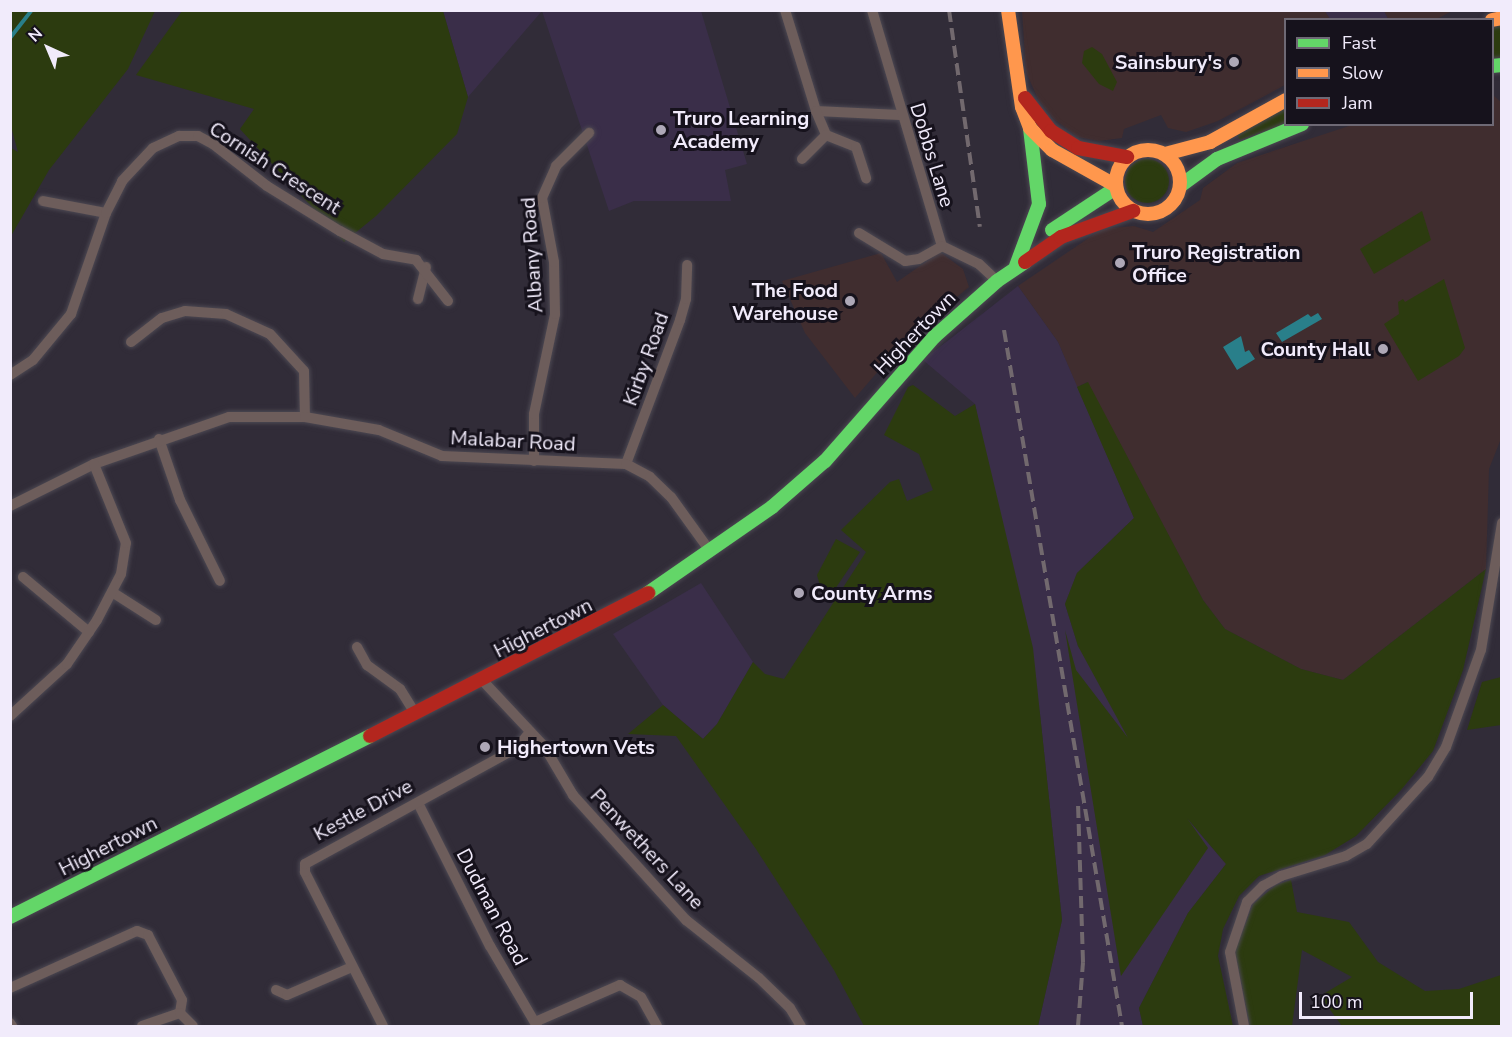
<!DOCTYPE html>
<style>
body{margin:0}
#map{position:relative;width:1512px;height:1037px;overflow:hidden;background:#312c38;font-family:"Nunito Sans",sans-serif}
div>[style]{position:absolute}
.commercial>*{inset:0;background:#402d2f}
.built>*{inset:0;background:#3a2e49}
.green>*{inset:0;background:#2c3b0f}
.round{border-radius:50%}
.water>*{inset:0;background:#297f8a}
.stream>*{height:4px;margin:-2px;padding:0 2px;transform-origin:2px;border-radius:2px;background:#297f8a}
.roads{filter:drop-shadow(0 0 2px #4c4852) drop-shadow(0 0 2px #4c4852)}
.street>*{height:10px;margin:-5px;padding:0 5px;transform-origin:5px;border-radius:5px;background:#6d5d5b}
.fast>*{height:14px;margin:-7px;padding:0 7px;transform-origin:7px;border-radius:7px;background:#63d668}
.slow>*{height:14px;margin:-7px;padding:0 7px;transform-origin:7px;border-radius:7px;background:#ff974d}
.slow>.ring{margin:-7px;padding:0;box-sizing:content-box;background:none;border:14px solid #ff974d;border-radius:50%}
.jam>*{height:14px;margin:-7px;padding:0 7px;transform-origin:7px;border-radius:7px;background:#b3261e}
.rail>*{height:4px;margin-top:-2px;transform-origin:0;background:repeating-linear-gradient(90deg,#72696e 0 12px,transparent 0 18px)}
.dots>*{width:16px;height:16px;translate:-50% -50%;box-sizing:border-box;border:3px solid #16121c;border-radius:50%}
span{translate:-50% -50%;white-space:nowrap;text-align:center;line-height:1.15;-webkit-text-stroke:6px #16121c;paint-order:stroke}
.poi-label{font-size:20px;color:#f1ebfb;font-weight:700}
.right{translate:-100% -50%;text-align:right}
.left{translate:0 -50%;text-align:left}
.street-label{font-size:20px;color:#f1ebfb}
.frame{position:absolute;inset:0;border:12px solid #f1ebfb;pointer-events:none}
.legend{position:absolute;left:1284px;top:18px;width:210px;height:108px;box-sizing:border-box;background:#16121c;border:2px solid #6e6975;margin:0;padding:8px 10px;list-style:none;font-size:18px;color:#f1ebfb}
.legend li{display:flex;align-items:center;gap:12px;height:30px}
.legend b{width:30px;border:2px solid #6e6975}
.north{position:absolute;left:18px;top:18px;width:60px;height:60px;-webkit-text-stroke:4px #16121c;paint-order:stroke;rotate:316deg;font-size:16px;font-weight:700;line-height:24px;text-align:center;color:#f1ebfb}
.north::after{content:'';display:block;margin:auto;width:21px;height:27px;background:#f1ebfb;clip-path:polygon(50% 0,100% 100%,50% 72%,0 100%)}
.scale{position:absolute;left:1299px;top:992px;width:174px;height:27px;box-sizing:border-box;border:3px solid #f1ebfb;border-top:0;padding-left:8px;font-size:18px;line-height:21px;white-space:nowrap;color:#f1ebfb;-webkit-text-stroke:4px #16121c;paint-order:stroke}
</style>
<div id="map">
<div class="commercial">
<div style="clip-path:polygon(1022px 10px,1325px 10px,1330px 19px,1286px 20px,1285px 85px,1218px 121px,1186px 132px,1168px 128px,1161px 115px,1124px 129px,1122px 138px,1099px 141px,1078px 137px,1054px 119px,1038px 99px,1026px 72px)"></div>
<div style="clip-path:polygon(1384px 11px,1452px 11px,1435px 20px,1388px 19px)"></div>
<div style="clip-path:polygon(1493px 95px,1502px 103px,1502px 436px,1489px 469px,1486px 569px,1343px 680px,1301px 669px,1225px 629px,1203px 600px,1087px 382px,1077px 387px,1058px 342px,1018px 286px,1102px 229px,1134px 226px,1153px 232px,1200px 200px,1203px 188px,1237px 163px,1352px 125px,1492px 124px)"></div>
<div style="clip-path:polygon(940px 252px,963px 269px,969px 287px,906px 339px,855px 398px,805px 333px,782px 281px,881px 253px,897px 282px)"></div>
</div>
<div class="built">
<div style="clip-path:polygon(443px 11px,701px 11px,747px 164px,725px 170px,731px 201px,634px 201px,609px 211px,542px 11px,468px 97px)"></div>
<div style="clip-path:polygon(1325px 11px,1384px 11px,1388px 19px,1330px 19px)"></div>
<div style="clip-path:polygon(1018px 286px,1058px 342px,1134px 518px,1077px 573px,1065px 604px,1078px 646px,1184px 815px,1226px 864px,1188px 913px,1139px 1008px,1143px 1026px,1038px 1026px,1062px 920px,1040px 714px,975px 404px,923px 360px)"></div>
<div style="clip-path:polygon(701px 583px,753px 662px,717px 724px,703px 739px,663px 705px,613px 634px)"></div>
</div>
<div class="green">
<div style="clip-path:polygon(11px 10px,155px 11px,128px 69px,49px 170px,11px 236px,11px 148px,18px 152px,10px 123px)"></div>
<div style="clip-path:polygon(182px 11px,443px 11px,468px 97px,457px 134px,376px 216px,344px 242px,240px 129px,254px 109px,136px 75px)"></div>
<div style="clip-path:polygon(1501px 24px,1501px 57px,1492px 59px,1492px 25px)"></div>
<div style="clip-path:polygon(1092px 47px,1102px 54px,1117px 82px,1113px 91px,1099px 84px,1082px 63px,1084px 51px)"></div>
<div style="clip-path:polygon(1285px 107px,1285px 124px,1240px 140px,1236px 133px)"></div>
<div class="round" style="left:1125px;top:159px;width:44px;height:44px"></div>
<div style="clip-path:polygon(1422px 211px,1431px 240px,1374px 274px,1360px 249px)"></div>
<div style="clip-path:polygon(1444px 279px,1465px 348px,1459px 356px,1418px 381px,1384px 324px,1399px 314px,1398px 302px,1403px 299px,1405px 302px)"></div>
<div style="clip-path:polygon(1088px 382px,1203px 600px,1225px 629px,1301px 669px,1343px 680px,1486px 569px,1463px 670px,1433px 751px,1401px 790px,1356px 836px,1325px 855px,1259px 876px,1239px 896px,1223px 929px,1218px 956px,1233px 1026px,1143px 1026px,1139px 1008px,1188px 913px,1226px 864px,1187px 818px,1208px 848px,1121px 976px,1065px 630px,1076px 670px,1128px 738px,1078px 646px,1065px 604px,1077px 573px,1134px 518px,1077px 387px)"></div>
<div style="clip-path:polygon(913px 385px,955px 416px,975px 404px,1033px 648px,1062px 920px,1038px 1026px,864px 1026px,834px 970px,756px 849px,676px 736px,628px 734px,663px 705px,703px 739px,717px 724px,753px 662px,765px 674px,784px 679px,866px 552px,841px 530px,890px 482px,899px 479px,907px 501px,933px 490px,919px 454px,884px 435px,908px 387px)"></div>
<div style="clip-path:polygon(836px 539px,860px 552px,829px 598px,822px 593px,817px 575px)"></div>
<div style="clip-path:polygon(1501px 677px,1501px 725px,1467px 730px,1482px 682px)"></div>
<div style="clip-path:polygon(1291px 880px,1297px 912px,1349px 922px,1378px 962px,1425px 991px,1459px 989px,1501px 975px,1501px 1026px,1342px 1026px,1320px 996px,1352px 977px,1302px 950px,1292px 1026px,1250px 1026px,1235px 951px,1253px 904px,1276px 885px)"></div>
</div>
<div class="water">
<div style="clip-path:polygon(1318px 313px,1322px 319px,1282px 342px,1276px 333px,1308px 314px,1311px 317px)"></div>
<div style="clip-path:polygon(1241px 336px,1245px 352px,1249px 350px,1255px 359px,1237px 370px,1223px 347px)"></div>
</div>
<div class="stream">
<div style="left:10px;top:38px;width:36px;rotate:-52deg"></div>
</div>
<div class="roads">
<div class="street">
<div style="left:785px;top:10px;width:106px;rotate:72.9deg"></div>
<div style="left:816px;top:111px;width:84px;rotate:2.7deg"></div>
<div style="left:872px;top:10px;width:246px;rotate:73.5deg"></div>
<div style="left:942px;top:246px;width:41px;rotate:25.9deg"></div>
<div style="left:979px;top:264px;width:25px;rotate:43deg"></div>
<div style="left:816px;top:111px;width:26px;rotate:67deg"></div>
<div style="left:826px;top:135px;width:32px;rotate:22deg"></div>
<div style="left:856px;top:147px;width:33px;rotate:72deg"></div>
<div style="left:802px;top:159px;width:34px;rotate:-45deg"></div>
<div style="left:43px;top:201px;width:64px;rotate:10.8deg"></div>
<div style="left:859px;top:233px;width:54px;rotate:31.3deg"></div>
<div style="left:905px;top:261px;width:14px;rotate:-8deg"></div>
<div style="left:919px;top:259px;width:26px;rotate:-29deg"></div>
<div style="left:418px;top:299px;width:33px;rotate:-76deg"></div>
<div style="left:131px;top:342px;width:39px;rotate:-38deg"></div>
<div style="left:162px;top:318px;width:24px;rotate:-17deg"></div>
<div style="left:185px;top:311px;width:41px;rotate:4.2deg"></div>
<div style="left:226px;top:314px;width:48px;rotate:24.4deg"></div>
<div style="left:270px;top:334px;width:50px;rotate:47.4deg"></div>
<div style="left:304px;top:371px;width:46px;rotate:88.8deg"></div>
<div style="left:10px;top:375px;width:27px;rotate:-33deg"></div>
<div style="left:33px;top:360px;width:60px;rotate:-50.4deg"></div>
<div style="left:71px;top:314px;width:107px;rotate:-70.9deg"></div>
<div style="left:106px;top:213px;width:36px;rotate:-63deg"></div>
<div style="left:122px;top:181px;width:45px;rotate:-46.8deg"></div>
<div style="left:153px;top:148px;width:29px;rotate:-25deg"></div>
<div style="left:179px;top:136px;width:19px"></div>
<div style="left:198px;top:136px;width:17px;rotate:28deg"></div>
<div style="left:213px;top:144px;width:68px;rotate:37.9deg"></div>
<div style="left:267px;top:186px;width:86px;rotate:31.7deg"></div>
<div style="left:340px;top:231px;width:49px;rotate:28.1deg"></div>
<div style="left:383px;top:254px;width:34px;rotate:10deg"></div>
<div style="left:416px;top:260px;width:52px;rotate:52deg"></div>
<div style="left:159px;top:439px;width:65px;rotate:71deg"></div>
<div style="left:180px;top:500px;width:90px;rotate:63.7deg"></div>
<div style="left:534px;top:461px;width:47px;rotate:-90deg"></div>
<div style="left:534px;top:414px;width:102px;rotate:-78.1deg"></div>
<div style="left:555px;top:314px;width:52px;rotate:-91.1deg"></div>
<div style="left:554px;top:262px;width:65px;rotate:-100.6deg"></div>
<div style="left:542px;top:198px;width:35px;rotate:-66deg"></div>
<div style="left:556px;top:166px;width:47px;rotate:-45deg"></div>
<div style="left:626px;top:464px;width:154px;rotate:-69.4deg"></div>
<div style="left:680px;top:320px;width:22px;rotate:-74deg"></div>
<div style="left:686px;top:299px;width:34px;rotate:-88deg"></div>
<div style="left:10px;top:506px;width:94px;rotate:-26.6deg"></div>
<div style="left:94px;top:464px;width:143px;rotate:-19.2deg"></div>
<div style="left:229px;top:417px;width:76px"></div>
<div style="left:305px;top:417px;width:75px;rotate:10deg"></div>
<div style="left:379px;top:430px;width:68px;rotate:22.4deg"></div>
<div style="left:442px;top:456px;width:184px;rotate:2.5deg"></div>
<div style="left:626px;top:464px;width:27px;rotate:28deg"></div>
<div style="left:650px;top:477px;width:29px;rotate:44deg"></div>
<div style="left:671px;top:497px;width:67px;rotate:54.2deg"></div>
<div style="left:23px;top:577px;width:86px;rotate:39.8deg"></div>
<div style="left:112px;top:592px;width:52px;rotate:32.5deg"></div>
<div style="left:357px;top:647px;width:21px;rotate:61deg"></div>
<div style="left:367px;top:665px;width:41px;rotate:36deg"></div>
<div style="left:400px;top:689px;width:28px;rotate:58deg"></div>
<div style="left:482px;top:680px;width:91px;rotate:46.8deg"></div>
<div style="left:544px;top:746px;width:57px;rotate:59.4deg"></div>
<div style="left:573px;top:795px;width:169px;rotate:47.9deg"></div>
<div style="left:686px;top:920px;width:93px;rotate:38.5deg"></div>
<div style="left:759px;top:978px;width:43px;rotate:44.1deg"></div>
<div style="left:790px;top:1008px;width:21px;rotate:59deg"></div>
<div style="left:10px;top:716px;width:77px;rotate:-42.4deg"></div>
<div style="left:67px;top:664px;width:53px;rotate:-55.7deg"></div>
<div style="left:97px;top:620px;width:52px;rotate:-62.4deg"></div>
<div style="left:121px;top:574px;width:31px;rotate:-81deg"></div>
<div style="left:126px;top:543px;width:85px;rotate:-112.1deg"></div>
<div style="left:418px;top:803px;width:160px;rotate:63.3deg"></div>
<div style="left:490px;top:946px;width:93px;rotate:59.6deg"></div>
<div style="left:10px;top:988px;width:139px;rotate:-24.2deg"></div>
<div style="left:137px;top:931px;width:12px;rotate:20deg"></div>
<div style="left:148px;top:935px;width:73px;rotate:62.4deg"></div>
<div style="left:182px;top:1000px;width:13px;rotate:99deg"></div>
<div style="left:276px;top:990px;width:12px;rotate:24deg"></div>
<div style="left:287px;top:995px;width:71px;rotate:-23.3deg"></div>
<div style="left:535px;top:1022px;width:93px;rotate:-23.5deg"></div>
<div style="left:620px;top:985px;width:24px;rotate:30deg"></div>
<div style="left:641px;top:997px;width:33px;rotate:61deg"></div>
<div style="left:10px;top:1023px;width:4px;rotate:56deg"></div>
<div style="left:142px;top:1026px;width:40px;rotate:-18.9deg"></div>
<div style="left:180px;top:1013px;width:18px;rotate:45deg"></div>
<div style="left:383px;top:1026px;width:173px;rotate:-116.9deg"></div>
<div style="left:305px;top:872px;width:8px;rotate:-90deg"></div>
<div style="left:305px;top:864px;width:242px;rotate:-28.7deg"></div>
<div style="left:517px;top:748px;width:21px;rotate:-51deg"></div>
<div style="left:1244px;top:1026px;width:75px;rotate:-100.7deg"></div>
<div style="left:1230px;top:952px;width:53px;rotate:-71.2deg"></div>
<div style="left:1247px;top:902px;width:23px;rotate:-45deg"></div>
<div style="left:1263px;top:886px;width:21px;rotate:-29deg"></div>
<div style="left:1281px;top:876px;width:68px;rotate:-17.1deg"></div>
<div style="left:1346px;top:856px;width:24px;rotate:-30deg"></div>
<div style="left:1367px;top:844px;width:91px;rotate:-47.7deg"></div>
<div style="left:1428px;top:777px;width:35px;rotate:-59deg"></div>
<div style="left:1446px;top:747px;width:103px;rotate:-70.2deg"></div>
<div style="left:1481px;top:650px;width:129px;rotate:-80.6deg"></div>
</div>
<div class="fast">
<div style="left:1492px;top:66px;width:10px;rotate:-6deg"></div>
<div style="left:1180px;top:186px;width:46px;rotate:-36.1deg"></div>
<div style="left:1217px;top:159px;width:92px;rotate:-22.4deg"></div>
<div style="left:1052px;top:230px;width:77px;rotate:-33.3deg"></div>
<div style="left:1016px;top:266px;width:66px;rotate:-69.6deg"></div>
<div style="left:1039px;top:204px;width:77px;rotate:-96.8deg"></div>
<div style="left:648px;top:593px;width:151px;rotate:-34.7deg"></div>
<div style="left:772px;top:507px;width:70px;rotate:-41deg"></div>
<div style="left:825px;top:461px;width:165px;rotate:-48.7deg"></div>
<div style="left:934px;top:337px;width:84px;rotate:-41.6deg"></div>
<div style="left:997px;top:281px;width:34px;rotate:-34deg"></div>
<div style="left:10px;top:917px;width:403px;rotate:-26.7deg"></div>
</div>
<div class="slow">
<div style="left:1008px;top:10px;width:98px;rotate:81.8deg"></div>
<div style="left:1022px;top:107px;width:22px;rotate:69deg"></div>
<div style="left:1030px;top:128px;width:31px;rotate:45deg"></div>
<div style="left:1052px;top:150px;width:72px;rotate:29.1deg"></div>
<div style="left:1492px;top:20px;width:10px;rotate:-11deg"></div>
<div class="ring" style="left:1116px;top:150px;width:50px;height:50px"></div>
<div style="left:1165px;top:154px;width:47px;rotate:-14.9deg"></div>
<div style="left:1210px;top:142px;width:87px;rotate:-28.9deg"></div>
</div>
<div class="jam">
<div style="left:1025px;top:98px;width:42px;rotate:51.8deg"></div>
<div style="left:1051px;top:131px;width:32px;rotate:32deg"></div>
<div style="left:1078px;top:148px;width:50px;rotate:10.4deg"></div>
<div style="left:1025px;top:262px;width:44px;rotate:-34.8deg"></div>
<div style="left:1061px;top:237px;width:77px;rotate:-19.9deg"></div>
<div style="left:370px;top:736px;width:313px;rotate:-27.2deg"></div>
</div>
</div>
<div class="rail">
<div style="left:949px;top:10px;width:219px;rotate:81.9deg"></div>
<div style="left:1004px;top:330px;width:706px;rotate:80.38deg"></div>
<div style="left:1078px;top:1026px;width:64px;rotate:-85.5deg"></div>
<div style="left:1083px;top:962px;width:160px;rotate:-91.8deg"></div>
</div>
<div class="dots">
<div style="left:1234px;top:62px;background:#aea8b7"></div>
<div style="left:661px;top:130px;background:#aea8b7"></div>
<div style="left:1120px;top:263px;background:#aea8b7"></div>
<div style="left:850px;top:301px;background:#aea8b7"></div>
<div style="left:1383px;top:349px;background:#aea8b7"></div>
<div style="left:799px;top:593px;background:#aea8b7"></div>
<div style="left:485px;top:747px;background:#aea8b7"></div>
</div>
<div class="poi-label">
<span class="right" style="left:1222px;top:62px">Sainsbury's</span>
<span class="left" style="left:673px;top:130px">Truro Learning<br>Academy</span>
<span class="left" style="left:1132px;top:264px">Truro Registration<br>Office</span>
<span class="right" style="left:838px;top:302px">The Food<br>Warehouse</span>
<span class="right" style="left:1371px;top:349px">County Hall</span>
<span class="left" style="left:811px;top:593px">County Arms</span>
<span class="left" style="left:497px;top:747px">Highertown Vets</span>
</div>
<div class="street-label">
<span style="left:932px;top:155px;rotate:73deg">Dobbs Lane</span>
<span style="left:275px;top:168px;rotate:33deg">Cornish Crescent</span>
<span style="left:532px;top:255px;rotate:-94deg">Albany Road</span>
<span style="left:915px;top:333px;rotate:-46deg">Highertown</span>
<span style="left:646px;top:359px;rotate:-70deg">Kirby Road</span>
<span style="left:513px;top:441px;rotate:3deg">Malabar Road</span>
<span style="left:543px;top:628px;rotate:-27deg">Highertown</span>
<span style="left:363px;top:810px;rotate:-28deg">Kestle Drive</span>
<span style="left:108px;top:846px;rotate:-27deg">Highertown</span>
<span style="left:647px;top:849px;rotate:47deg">Penwethers Lane</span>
<span style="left:492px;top:907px;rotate:62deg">Dudman Road</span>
</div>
<div class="frame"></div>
<ul class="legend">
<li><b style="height:8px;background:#63d668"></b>Fast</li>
<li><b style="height:8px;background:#ff974d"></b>Slow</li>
<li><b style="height:8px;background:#b3261e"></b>Jam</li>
</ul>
<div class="north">N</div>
<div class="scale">100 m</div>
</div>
